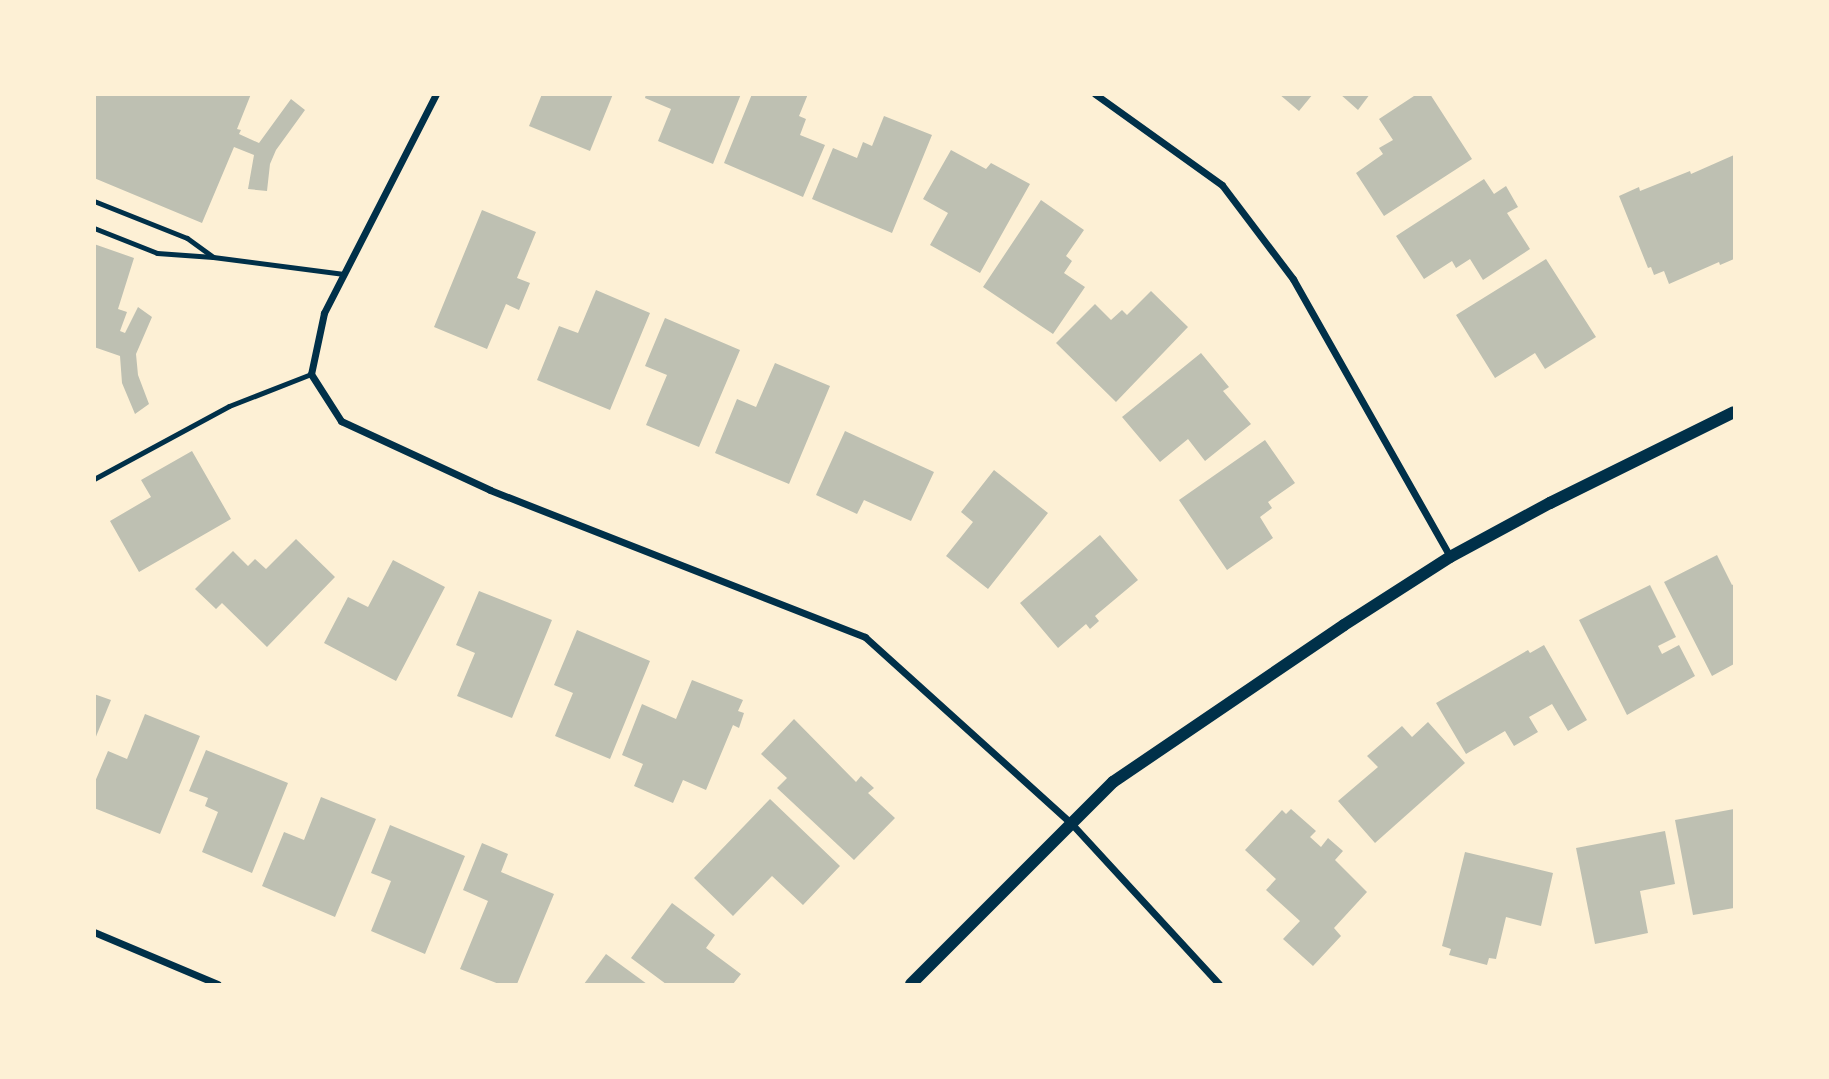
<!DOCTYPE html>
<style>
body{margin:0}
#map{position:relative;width:1829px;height:1079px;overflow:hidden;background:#fdf0d5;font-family:Barlow,sans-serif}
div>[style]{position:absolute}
.building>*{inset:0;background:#bec0b2}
.service>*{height:5px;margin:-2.5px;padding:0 2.5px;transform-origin:2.5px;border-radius:2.5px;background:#003049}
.minor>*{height:7px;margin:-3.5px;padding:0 3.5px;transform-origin:3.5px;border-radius:3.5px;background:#003049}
.tertiary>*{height:12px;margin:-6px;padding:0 6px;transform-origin:6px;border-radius:6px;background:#003049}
span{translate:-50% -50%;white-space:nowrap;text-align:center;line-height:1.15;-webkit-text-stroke:5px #fdf0d5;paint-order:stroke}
.frame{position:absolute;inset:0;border:96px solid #fdf0d5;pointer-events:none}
</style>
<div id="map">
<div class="building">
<div style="clip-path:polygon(94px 94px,251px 94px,237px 129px,241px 130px,239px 134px,259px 143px,291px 99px,305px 110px,276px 150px,270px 164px,267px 191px,248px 189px,254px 155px,234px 147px,202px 223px,94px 178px)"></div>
<div style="clip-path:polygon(542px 94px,613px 94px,590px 151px,529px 126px)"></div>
<div style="clip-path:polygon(646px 94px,741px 94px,713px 164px,658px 141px,671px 109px,645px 98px)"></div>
<div style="clip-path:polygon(752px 94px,808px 94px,799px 116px,806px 119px,800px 135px,825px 145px,803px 197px,724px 163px)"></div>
<div style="clip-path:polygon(1279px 94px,1313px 94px,1299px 111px)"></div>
<div style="clip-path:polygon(1340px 94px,1370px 94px,1358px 110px)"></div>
<div style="clip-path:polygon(1417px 94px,1430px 94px,1472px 159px,1384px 216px,1356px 173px,1383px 154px,1379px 148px,1393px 140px,1379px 119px)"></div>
<div style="clip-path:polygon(884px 116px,932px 135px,892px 233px,812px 199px,833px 148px,857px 158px,863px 142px,872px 146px)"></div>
<div style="clip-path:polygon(951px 150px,986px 169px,991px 163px,1030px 184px,980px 273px,930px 245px,948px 213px,923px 199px)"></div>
<div style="clip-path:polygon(1734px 155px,1734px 259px,1720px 265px,1719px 262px,1669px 284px,1664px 271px,1654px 275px,1651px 267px,1648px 268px,1619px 196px,1639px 187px,1640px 191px,1690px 171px,1691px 174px)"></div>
<div style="clip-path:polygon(1484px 179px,1494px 194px,1506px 186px,1518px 207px,1507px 213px,1530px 249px,1483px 280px,1470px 259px,1456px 268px,1452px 261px,1424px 279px,1396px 236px)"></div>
<div style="clip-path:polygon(1041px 200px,1084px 230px,1066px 256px,1072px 261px,1064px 273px,1085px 287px,1053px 334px,983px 287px)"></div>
<div style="clip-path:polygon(482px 210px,536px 232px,517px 278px,530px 283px,519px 310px,506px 304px,487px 349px,434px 327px)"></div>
<div style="clip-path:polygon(94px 244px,134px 258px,118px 309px,127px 312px,120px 331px,125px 333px,138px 307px,152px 317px,136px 354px,138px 375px,149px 404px,135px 414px,122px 383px,120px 356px,94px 347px)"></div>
<div style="clip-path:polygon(1546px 259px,1596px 337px,1545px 369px,1535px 353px,1495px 378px,1456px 315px)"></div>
<div style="clip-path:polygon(596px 290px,650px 313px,610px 410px,537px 380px,559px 326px,578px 333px)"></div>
<div style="clip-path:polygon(1151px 291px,1188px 327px,1116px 402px,1056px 343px,1095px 304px,1111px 320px,1122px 310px,1127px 315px)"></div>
<div style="clip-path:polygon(665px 318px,740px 350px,699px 447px,646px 425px,667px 375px,645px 366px)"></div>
<div style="clip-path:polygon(1201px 353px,1229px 387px,1223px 391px,1251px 424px,1205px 461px,1188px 439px,1160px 462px,1122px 417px)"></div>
<div style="clip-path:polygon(775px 363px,830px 386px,789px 484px,715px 453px,737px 399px,756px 407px)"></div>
<div style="clip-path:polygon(845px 431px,934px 472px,911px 521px,864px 500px,857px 514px,816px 495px)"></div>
<div style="clip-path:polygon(1265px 440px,1295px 483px,1268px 502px,1272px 508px,1260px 517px,1273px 538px,1227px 570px,1179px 500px)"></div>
<div style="clip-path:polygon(192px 451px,231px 519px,139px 572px,110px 521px,151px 497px,141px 480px)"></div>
<div style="clip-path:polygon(994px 470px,1048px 513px,988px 589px,946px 556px,973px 522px,961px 512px)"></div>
<div style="clip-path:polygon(1100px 535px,1138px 580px,1095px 616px,1099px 621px,1090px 629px,1086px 624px,1058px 648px,1020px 603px)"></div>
<div style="clip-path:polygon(296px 539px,335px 577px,267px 647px,222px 603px,216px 609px,195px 589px,233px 551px,248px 566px,255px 559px,266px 569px)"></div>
<div style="clip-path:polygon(1717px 555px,1732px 585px,1734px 584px,1734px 664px,1712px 676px,1664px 582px)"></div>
<div style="clip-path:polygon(393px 560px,445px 587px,396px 681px,324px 643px,348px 597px,368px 607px)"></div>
<div style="clip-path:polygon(1650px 585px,1676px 637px,1658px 646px,1662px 654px,1679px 645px,1695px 676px,1627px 715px,1579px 620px)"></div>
<div style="clip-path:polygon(479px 591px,552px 620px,512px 718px,457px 696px,475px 653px,456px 645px)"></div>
<div style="clip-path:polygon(577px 630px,650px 661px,610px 759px,555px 736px,573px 693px,554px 685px)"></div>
<div style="clip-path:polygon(1544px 645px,1587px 720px,1568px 731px,1552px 704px,1529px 717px,1538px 732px,1514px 746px,1505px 731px,1466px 754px,1436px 703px,1528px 650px,1530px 653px)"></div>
<div style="clip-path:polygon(692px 680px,743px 700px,738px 711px,744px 713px,739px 728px,733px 725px,706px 790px,683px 780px,673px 803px,634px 786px,643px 764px,622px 755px,642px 704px,676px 719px)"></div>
<div style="clip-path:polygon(94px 694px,111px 700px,95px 739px,94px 739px)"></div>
<div style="clip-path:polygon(145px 714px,200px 736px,160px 834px,94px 808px,94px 784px,108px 751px,127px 759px)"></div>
<div style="clip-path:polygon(794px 719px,856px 782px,861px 776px,874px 788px,868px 793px,895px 818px,854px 860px,777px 788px,787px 778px,761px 754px)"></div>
<div style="clip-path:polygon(1428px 722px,1465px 763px,1375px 843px,1338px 801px,1378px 767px,1367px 756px,1402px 726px,1412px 737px)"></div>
<div style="clip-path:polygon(206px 750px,288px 783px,252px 873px,202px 852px,218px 812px,205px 806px,208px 798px,189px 791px)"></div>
<div style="clip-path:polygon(321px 797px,376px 819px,335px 917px,262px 886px,284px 832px,304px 840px)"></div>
<div style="clip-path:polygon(770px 799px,840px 866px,803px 905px,772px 876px,733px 916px,694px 878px)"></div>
<div style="clip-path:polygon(1291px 809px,1316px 831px,1310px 837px,1321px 847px,1328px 838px,1343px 851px,1335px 860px,1367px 892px,1334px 928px,1341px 936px,1313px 966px,1283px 939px,1300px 921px,1266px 890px,1276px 879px,1245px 850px,1282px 810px,1286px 814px)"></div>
<div style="clip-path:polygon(1734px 809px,1734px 908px,1693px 915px,1675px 820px)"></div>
<div style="clip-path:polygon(390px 825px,465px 856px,425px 954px,371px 931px,391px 881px,371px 873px)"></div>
<div style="clip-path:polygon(1665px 831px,1675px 884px,1640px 891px,1648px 933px,1595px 944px,1576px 848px)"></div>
<div style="clip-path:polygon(482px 843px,508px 854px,501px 872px,554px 894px,517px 984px,499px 984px,460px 969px,488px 901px,463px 890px)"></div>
<div style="clip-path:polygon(1465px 852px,1553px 873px,1541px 926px,1506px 917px,1496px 959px,1489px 958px,1487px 965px,1449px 955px,1451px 949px,1442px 946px)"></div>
<div style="clip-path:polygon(672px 903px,715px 935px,706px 948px,741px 974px,733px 984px,666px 984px,631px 958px)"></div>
<div style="clip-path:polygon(606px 954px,647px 984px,584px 984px)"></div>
</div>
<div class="service">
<div style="left:94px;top:201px;width:100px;rotate:21.7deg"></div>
<div style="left:187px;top:238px;width:32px;rotate:36deg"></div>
<div style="left:213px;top:257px;width:132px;rotate:7.4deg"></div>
<div style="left:94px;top:228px;width:68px;rotate:21.6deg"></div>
<div style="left:157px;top:253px;width:56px;rotate:4.1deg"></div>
<div style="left:94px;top:479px;width:153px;rotate:-28.4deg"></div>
<div style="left:229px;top:406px;width:88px;rotate:-21.3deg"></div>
</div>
<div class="minor">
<div style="left:436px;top:94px;width:246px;rotate:117.1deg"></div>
<div style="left:324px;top:313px;width:62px;rotate:102deg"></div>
<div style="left:311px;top:374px;width:56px;rotate:57.4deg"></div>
<div style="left:341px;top:421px;width:164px;rotate:24.8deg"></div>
<div style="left:490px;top:490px;width:403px;rotate:21.4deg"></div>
<div style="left:865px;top:637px;width:276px;rotate:42.1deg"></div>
<div style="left:1070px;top:822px;width:220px;rotate:47.4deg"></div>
<div style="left:1095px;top:94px;width:156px;rotate:35.6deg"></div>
<div style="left:1222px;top:185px;width:118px;rotate:52.9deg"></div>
<div style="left:1293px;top:279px;width:319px;rotate:60.5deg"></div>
<div style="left:94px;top:932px;width:134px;rotate:22.8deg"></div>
</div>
<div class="tertiary">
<div style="left:911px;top:984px;width:286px;rotate:-45deg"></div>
<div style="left:1113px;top:782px;width:279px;rotate:-34.2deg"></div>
<div style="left:1344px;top:625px;width:126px;rotate:-32.7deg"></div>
<div style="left:1450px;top:557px;width:114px;rotate:-28.4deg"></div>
<div style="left:1550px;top:503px;width:205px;rotate:-26.3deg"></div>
</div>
<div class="frame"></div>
</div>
